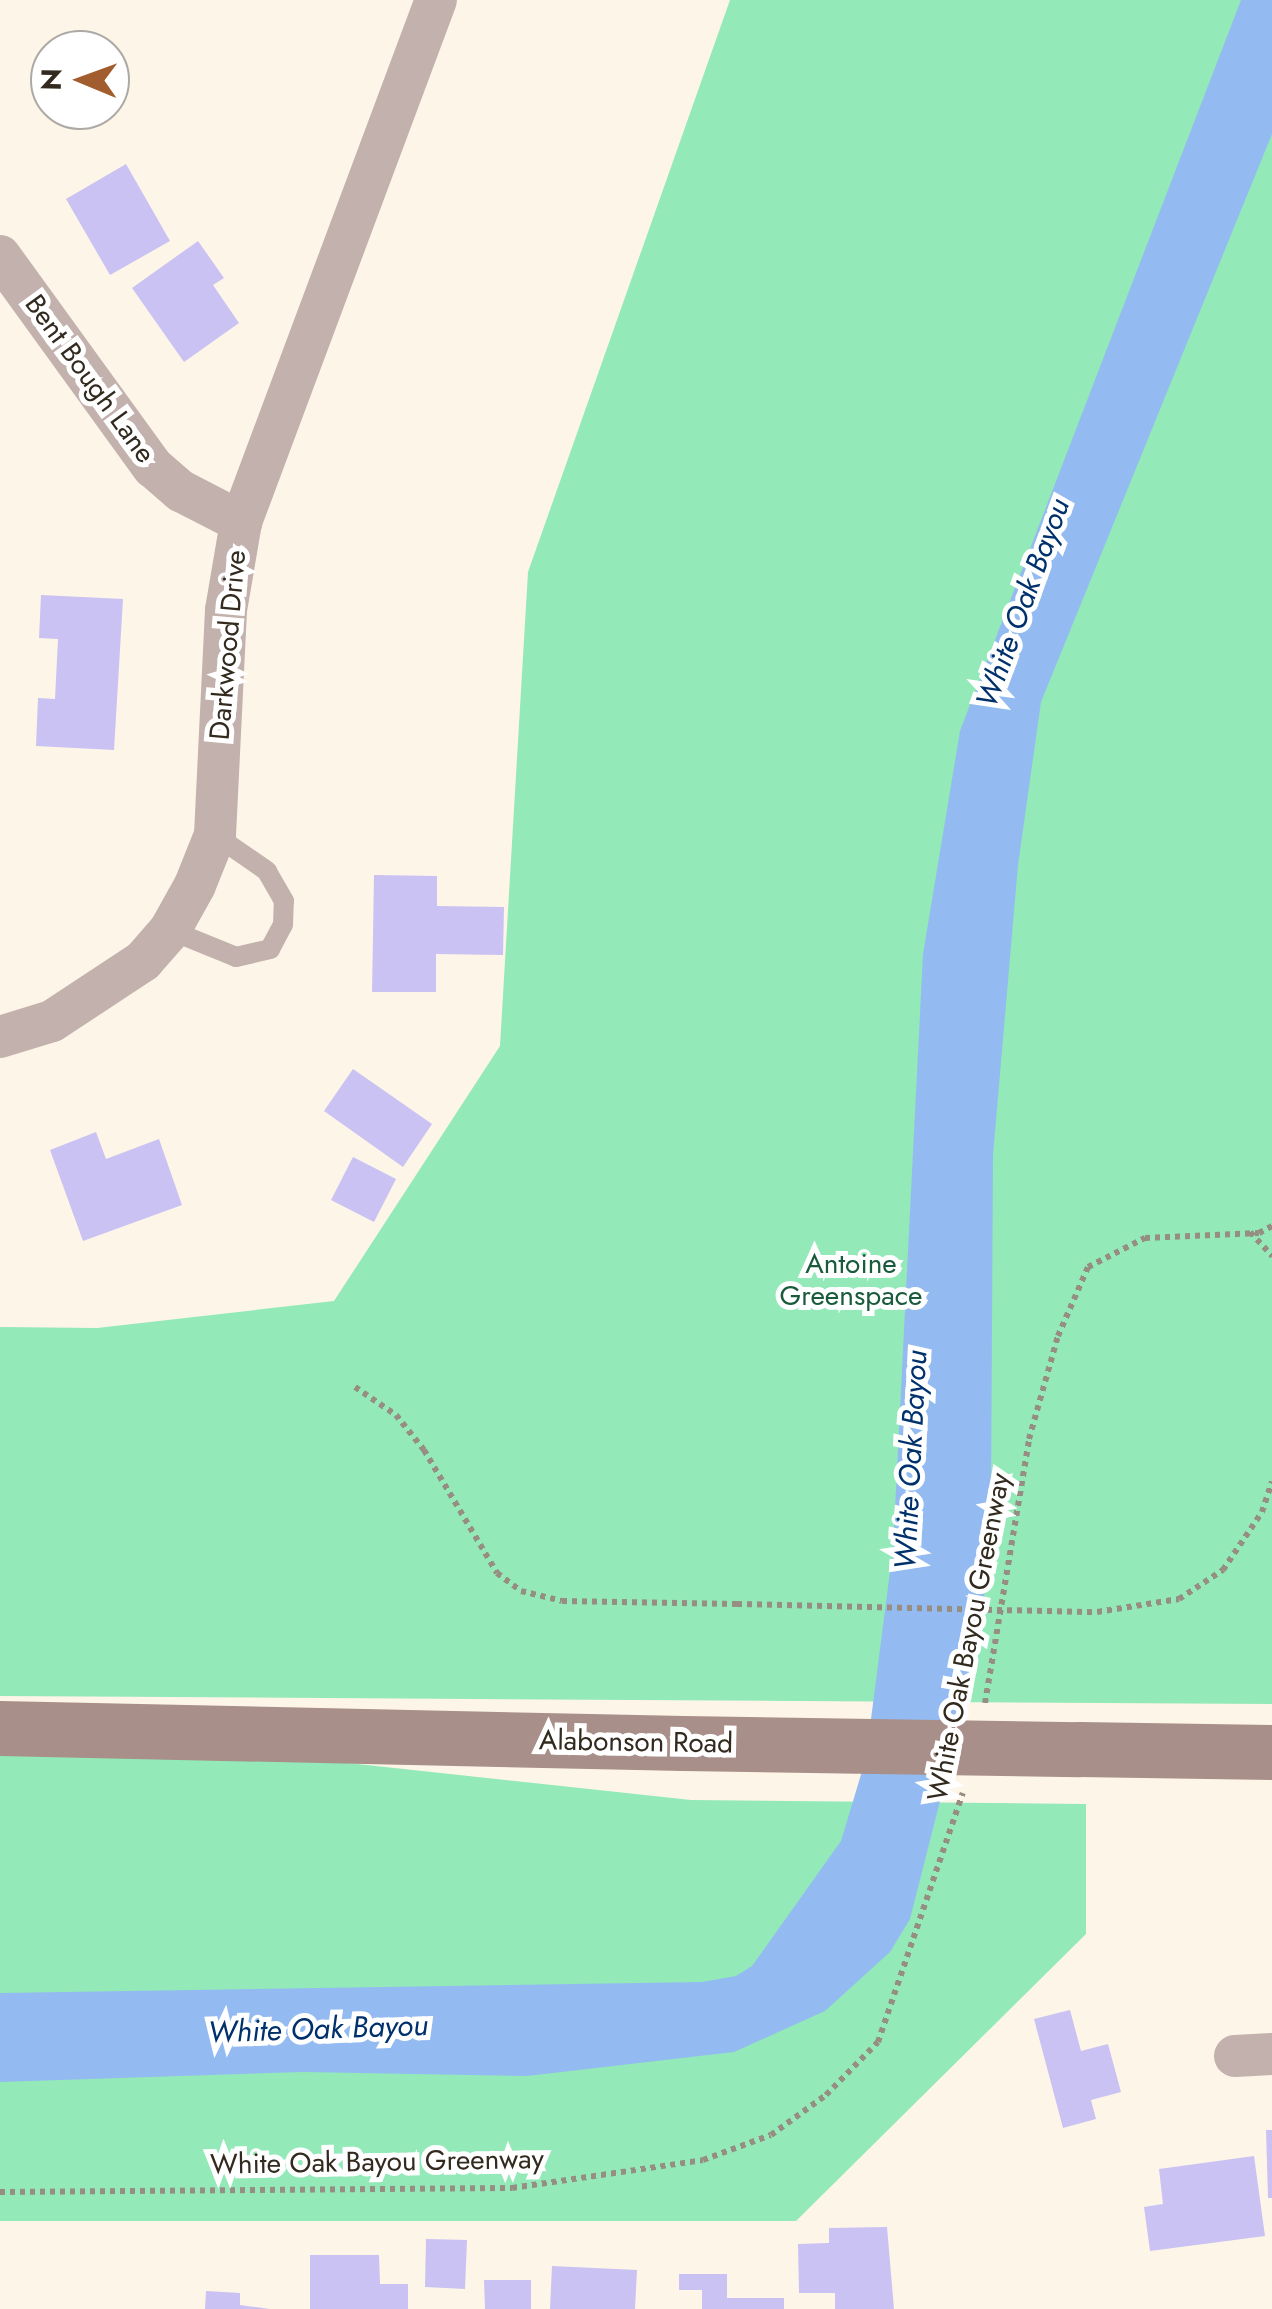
<!DOCTYPE html>
<style>
body{margin:0}
#map{position:relative;width:1272px;height:2309px;overflow:hidden;background:#fdf5e8;font-family:Jost,sans-serif}
div>[style]{position:absolute}
.green>*{inset:0;background:#93e9b8}
.water>*{inset:0;background:#93bbf1}
.building>*{inset:0;background:#cac2f2}
.path>*{height:6px;margin-top:-3px;transform-origin:0;background:repeating-linear-gradient(90deg,#968e82 0 5px,transparent 0 10px)}
.lane>*{height:20px;margin:-10px;padding:0 10px;transform-origin:10px;border-radius:10px;background:#c2b1ac}
.street>*{height:42px;margin:-21px;padding:0 21px;transform-origin:21px;border-radius:21px;background:#c2b1ac}
.secondary>*{height:55px;margin:-27.5px;padding:0 27.5px;transform-origin:27.5px;border-radius:27.5px;background:#a98f89}
.path-bridge>*{height:6px;margin-top:-3px;transform-origin:0;background:repeating-linear-gradient(90deg,#968e82 0 5px,transparent 0 10px)}
.secondary-bridge>*{height:55px;margin:-27.5px;padding:0 27.5px;transform-origin:27.5px;border-radius:27.5px;background:#a98f89}
span{translate:-50% -50%;white-space:nowrap;text-align:center;line-height:1.15;-webkit-text-stroke:10px #fff;paint-order:stroke}
.street-label{font-size:28px;color:#322a1e}
.park-label{font-size:28px;color:#195b3c}
.water-label{font-size:30px;color:#00316c;font-style:italic}
.north{position:absolute;left:30px;top:30px;width:100px;height:100px;box-sizing:border-box;background:#fff;border:2px solid #adaaa5;border-radius:50%;rotate:271deg;font-size:28px;font-weight:700;line-height:40px;text-align:center;color:#322a1e}
.north::after{content:'';display:block;margin:auto;width:35px;height:45px;background:#a15d2e;clip-path:polygon(50% 0,100% 100%,50% 72%,0 100%)}
</style>
<div id="map">
<div class="green">
<div style="clip-path:polygon(730px 0,1272px 0,1272px 1704px,0 1696px,0 1327px,97px 1328px,334px 1301px,500px 1046px,528px 572px)"></div>
<div style="clip-path:polygon(0 1750px,311px 1759px,691px 1800px,1086px 1804px,1086px 1934px,796px 2221px,0 2221px)"></div>
</div>
<div class="water">
<div style="clip-path:polygon(1241px 0,1272px 0,1272px 134px,1041px 702px,1018px 865px,993px 1155px,991px 1499px,981px 1640px,910px 1919px,890px 1952px,825px 2011px,734px 2052px,527px 2076px,303px 2072px,0 2082px,0 1993px,702px 1982px,736px 1976px,752px 1966px,841px 1841px,866px 1758px,893px 1548px,923px 954px,960px 731px)"></div>
</div>
<div class="building">
<div style="clip-path:polygon(126px 164px,170px 241px,110px 275px,66px 199px)"></div>
<div style="clip-path:polygon(198px 241px,224px 278px,213px 285px,239px 323px,184px 362px,132px 288px)"></div>
<div style="clip-path:polygon(41px 595px,123px 599px,114px 750px,36px 746px,38px 698px,55px 699px,58px 639px,39px 638px)"></div>
<div style="clip-path:polygon(374px 875px,437px 876px,437px 906px,504px 907px,503px 955px,436px 954px,436px 992px,372px 992px)"></div>
<div style="clip-path:polygon(353px 1069px,432px 1124px,403px 1167px,324px 1111px)"></div>
<div style="clip-path:polygon(96px 1132px,106px 1159px,159px 1139px,182px 1205px,83px 1241px,50px 1150px)"></div>
<div style="clip-path:polygon(353px 1157px,396px 1179px,374px 1222px,331px 1200px)"></div>
<div style="clip-path:polygon(1070px 2010px,1081px 2051px,1108px 2044px,1121px 2092px,1091px 2100px,1096px 2119px,1063px 2128px,1034px 2019px)"></div>
<div style="clip-path:polygon(1266px 2130px,1272px 2130px,1272px 2198px,1268px 2198px)"></div>
<div style="clip-path:polygon(1254px 2156px,1265px 2236px,1150px 2251px,1144px 2207px,1163px 2204px,1159px 2169px)"></div>
<div style="clip-path:polygon(887px 2227px,894px 2309px,835px 2309px,835px 2293px,799px 2293px,798px 2244px,829px 2243px,829px 2228px)"></div>
<div style="clip-path:polygon(426px 2239px,467px 2240px,465px 2289px,425px 2287px)"></div>
<div style="clip-path:polygon(310px 2255px,379px 2255px,380px 2284px,408px 2284px,408px 2309px,310px 2309px)"></div>
<div style="clip-path:polygon(552px 2266px,637px 2270px,635px 2309px,550px 2309px)"></div>
<div style="clip-path:polygon(679px 2274px,727px 2274px,727px 2298px,784px 2298px,784px 2309px,702px 2309px,702px 2290px,679px 2290px)"></div>
<div style="clip-path:polygon(484px 2280px,531px 2280px,531px 2309px,485px 2309px)"></div>
<div style="clip-path:polygon(206px 2291px,240px 2293px,240px 2305px,270px 2309px,205px 2309px)"></div>
</div>
<div class="path">
<div style="left:1250px;top:1232px;width:33px;rotate:47deg"></div>
<div style="left:355px;top:1387px;width:50px;rotate:34.3deg"></div>
<div style="left:396px;top:1415px;width:45px;rotate:51.3deg"></div>
<div style="left:424px;top:1450px;width:143px;rotate:59.3deg"></div>
<div style="left:497px;top:1573px;width:30px;rotate:37deg"></div>
<div style="left:521px;top:1591px;width:42px;rotate:13.7deg"></div>
<div style="left:562px;top:1601px;width:175px;rotate:1deg"></div>
<div style="left:1097px;top:1612px;width:83px;rotate:-9deg"></div>
<div style="left:1179px;top:1599px;width:53px;rotate:-33.4deg"></div>
<div style="left:1223px;top:1570px;width:70px;rotate:-56.1deg"></div>
<div style="left:1262px;top:1512px;width:32px;rotate:-72deg"></div>
<div style="left:985px;top:1703px;width:268px;rotate:-80.5deg"></div>
<div style="left:1029px;top:1439px;width:107px;rotate:-74.3deg"></div>
<div style="left:1058px;top:1336px;width:75px;rotate:-66.5deg"></div>
<div style="left:1088px;top:1267px;width:64px;rotate:-27deg"></div>
<div style="left:1145px;top:1238px;width:114px;rotate:-2.5deg"></div>
<div style="left:1259px;top:1233px;width:15px;rotate:-28deg"></div>
<div style="left:0;top:2192px;width:512px;rotate:-0.45deg"></div>
<div style="left:512px;top:2188px;width:193px;rotate:-8.3deg"></div>
<div style="left:703px;top:2160px;width:72px;rotate:-20.2deg"></div>
<div style="left:771px;top:2135px;width:68px;rotate:-36deg"></div>
<div style="left:826px;top:2095px;width:74px;rotate:-45.5deg"></div>
<div style="left:878px;top:2042px;width:263px;rotate:-71.2deg"></div>
</div>
<div class="lane">
<div style="left:170px;top:930px;width:71px;rotate:22.2deg"></div>
<div style="left:236px;top:957px;width:35px;rotate:-13deg"></div>
<div style="left:270px;top:949px;width:27px;rotate:-62deg"></div>
<div style="left:283px;top:925px;width:24px;rotate:-88deg"></div>
<div style="left:284px;top:901px;width:34px;rotate:-120deg"></div>
<div style="left:267px;top:871px;width:63px;rotate:-145.3deg"></div>
</div>
<div class="street">
<div style="left:0;top:256px;width:261px;rotate:54.1deg"></div>
<div style="left:153px;top:467px;width:37px;rotate:41deg"></div>
<div style="left:181px;top:491px;width:68px;rotate:27.3deg"></div>
<div style="left:0;top:1037px;width:54px;rotate:-17.1deg"></div>
<div style="left:52px;top:1021px;width:109px;rotate:-33.4deg"></div>
<div style="left:143px;top:961px;width:41px;rotate:-48.9deg"></div>
<div style="left:170px;top:930px;width:51px;rotate:-60.9deg"></div>
<div style="left:195px;top:885px;width:54px;rotate:-68.2deg"></div>
<div style="left:215px;top:835px;width:225px;rotate:-87.2deg"></div>
<div style="left:226px;top:610px;width:89px;rotate:-80.3deg"></div>
<div style="left:241px;top:522px;width:557px;rotate:-69.52deg"></div>
<div style="left:1235px;top:2056px;width:37px;rotate:-3deg"></div>
</div>
<div class="secondary">
<div style="left:0;top:1728px;width:683px;rotate:1.26deg"></div>
<div style="left:1079px;top:1749px;width:193px;rotate:0.9deg"></div>
</div>
<div class="path-bridge">
<div style="left:737px;top:1604px;width:360px;rotate:1.3deg"></div>
</div>
<div class="secondary-bridge">
<div style="left:683px;top:1743px;width:396px;rotate:0.9deg"></div>
</div>
<div class="street-label">
<span style="left:90px;top:379px;rotate:54deg">Bent Bough Lane</span>
<span style="left:228px;top:645px;rotate:-85deg">Darkwood Drive</span>
<span style="left:969px;top:1637px;rotate:-79deg">White Oak Bayou Greenway</span>
<span style="left:636px;top:1742px;rotate:1deg">Alabonson Road</span>
<span style="left:377px;top:2162px;rotate:-1deg">White Oak Bayou Greenway</span>
</div>
<div class="park-label">
<span style="left:851px;top:1280px">Antoine<br>Greenspace</span>
</div>
<div class="water-label">
<span style="left:1023px;top:603px;rotate:-70deg">White Oak Bayou</span>
<span style="left:911px;top:1460px;rotate:-87deg">White Oak Bayou</span>
<span style="left:318px;top:2029px;rotate:-2deg">White Oak Bayou</span>
</div>
<div class="north">N</div>
</div>
